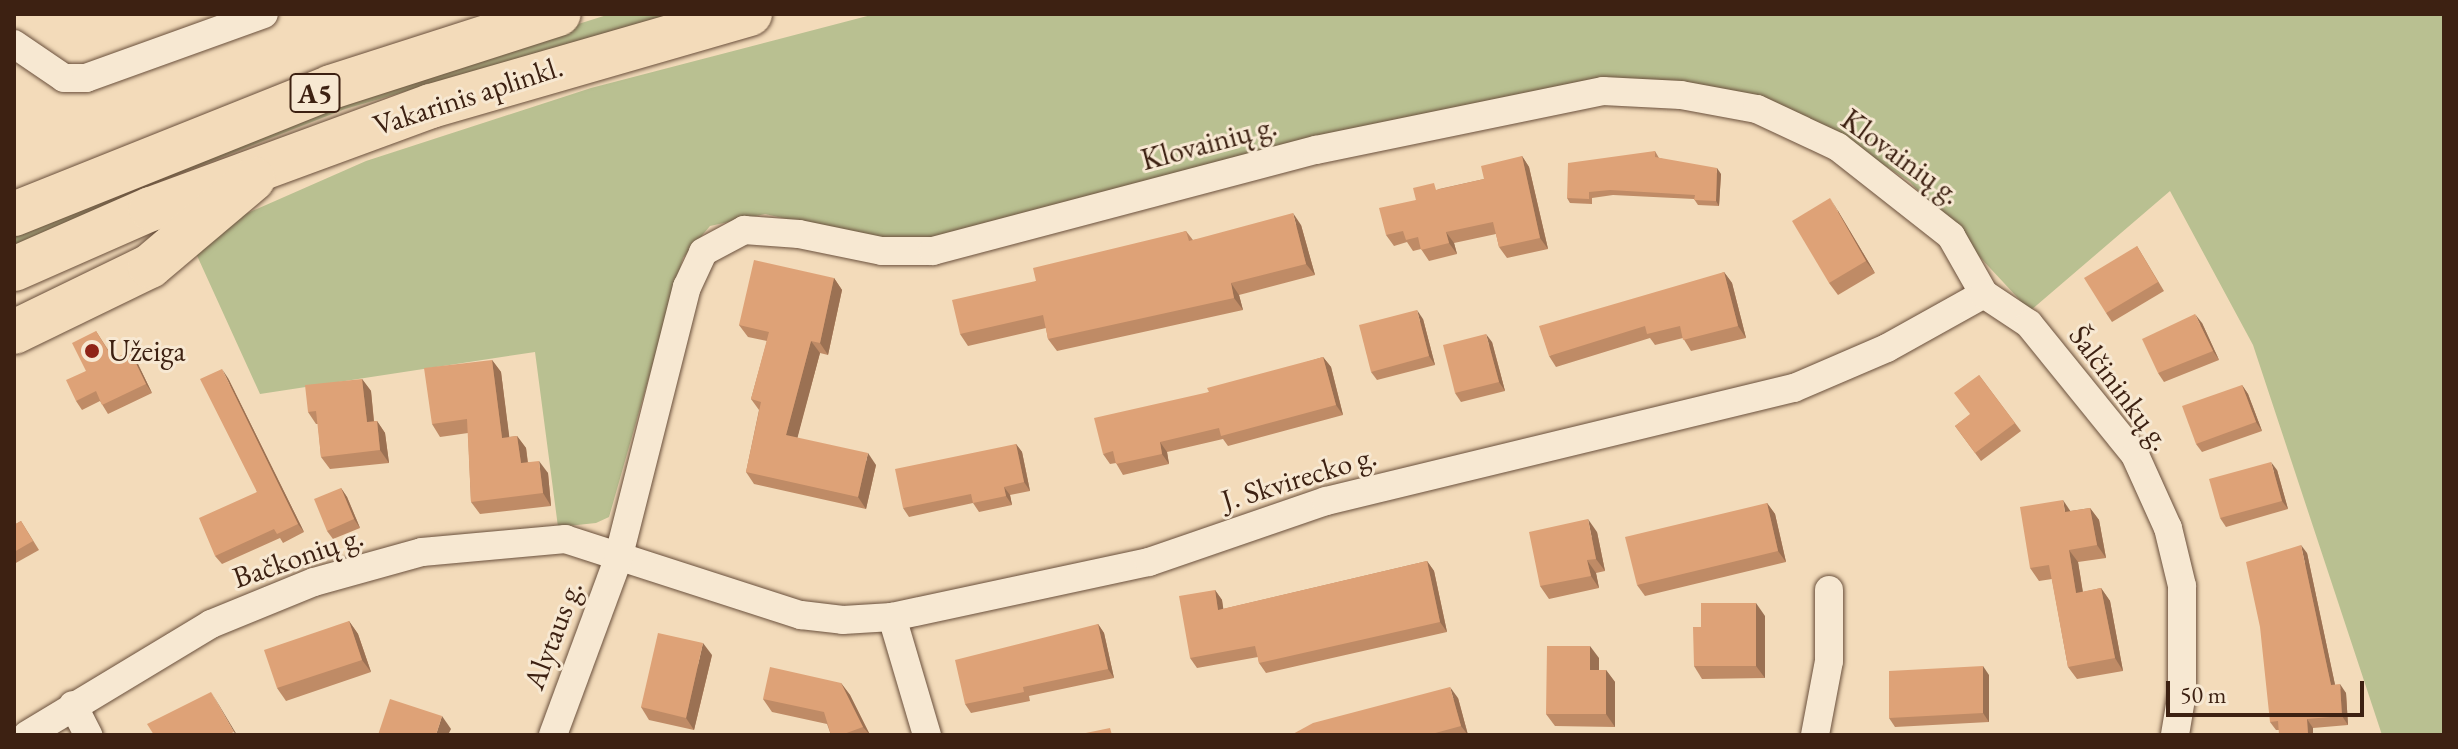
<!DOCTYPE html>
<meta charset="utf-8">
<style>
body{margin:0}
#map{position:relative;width:2458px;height:749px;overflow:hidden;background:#f3dbba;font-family:"EB Garamond",serif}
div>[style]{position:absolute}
.green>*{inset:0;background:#b9c091}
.roads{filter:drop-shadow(0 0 2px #6a503c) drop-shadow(0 0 2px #6a503c)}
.street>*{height:28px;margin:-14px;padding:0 14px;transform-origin:14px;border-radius:14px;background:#f7e8d2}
.highway>*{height:44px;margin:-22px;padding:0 22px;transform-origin:22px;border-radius:22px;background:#f3dbba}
.wall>*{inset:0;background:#bf8b66}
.shaded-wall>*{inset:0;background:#9b7153}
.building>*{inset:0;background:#dea277}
.dots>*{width:22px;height:22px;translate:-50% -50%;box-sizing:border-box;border:4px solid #f7e8d2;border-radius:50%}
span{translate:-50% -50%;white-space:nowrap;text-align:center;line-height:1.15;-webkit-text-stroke:6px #f7e8d2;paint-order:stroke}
.shield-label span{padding:2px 6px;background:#f7e8d2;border:2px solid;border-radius:6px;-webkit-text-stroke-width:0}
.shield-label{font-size:28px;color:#3d2112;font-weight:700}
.street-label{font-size:30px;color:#3d2112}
.poi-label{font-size:30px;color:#3d2112}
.left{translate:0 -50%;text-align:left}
.frame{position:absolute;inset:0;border:16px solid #3d2112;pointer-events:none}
.scale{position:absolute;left:2166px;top:681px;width:198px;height:36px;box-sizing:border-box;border:4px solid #3d2112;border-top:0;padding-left:10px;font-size:24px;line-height:28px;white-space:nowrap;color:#3d2112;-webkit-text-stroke:6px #f7e8d2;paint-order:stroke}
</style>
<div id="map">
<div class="green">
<div style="clip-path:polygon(610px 14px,671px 14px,345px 109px,153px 184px,14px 250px,14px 235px,344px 98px)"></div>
<div style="clip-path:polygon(875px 14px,2444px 14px,2444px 735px,2382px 735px,2253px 345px,2170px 191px,2030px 311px,1910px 182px,1841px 137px,1608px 82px,934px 239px,871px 238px,765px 214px,710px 226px,683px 258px,609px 517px,596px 523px,558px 527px,535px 352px,260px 394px,194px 249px,209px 230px,366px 161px,591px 88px)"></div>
</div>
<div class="roads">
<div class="street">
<div style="left:14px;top:44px;width:60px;rotate:34.2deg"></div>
<div style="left:64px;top:78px;width:22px"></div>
<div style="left:86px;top:78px;width:189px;rotate:-19.8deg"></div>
<div style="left:892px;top:617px;width:123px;rotate:73.5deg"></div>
<div style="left:73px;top:705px;width:34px;rotate:63deg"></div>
<div style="left:27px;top:735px;width:215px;rotate:-31.1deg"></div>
<div style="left:211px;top:624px;width:111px;rotate:-22.2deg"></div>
<div style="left:314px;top:582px;width:112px;rotate:-15.5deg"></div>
<div style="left:422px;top:552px;width:144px;rotate:-5.2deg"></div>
<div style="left:565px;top:539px;width:248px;rotate:17.9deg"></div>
<div style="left:801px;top:615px;width:42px;rotate:6.8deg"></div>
<div style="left:843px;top:620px;width:49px;rotate:-3.5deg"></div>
<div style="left:892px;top:617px;width:263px;rotate:-12.1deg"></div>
<div style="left:1149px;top:562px;width:187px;rotate:-19deg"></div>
<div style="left:1326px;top:501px;width:481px;rotate:-13.6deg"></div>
<div style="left:1794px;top:388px;width:101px;rotate:-23.3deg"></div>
<div style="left:1887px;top:348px;width:111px;rotate:-29.1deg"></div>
<div style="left:553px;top:735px;width:188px;rotate:-69.7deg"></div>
<div style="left:618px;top:559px;width:281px;rotate:-75.8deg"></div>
<div style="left:687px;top:287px;width:38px;rotate:-65deg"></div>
<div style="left:703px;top:252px;width:47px;rotate:-28.2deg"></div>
<div style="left:744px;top:230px;width:55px;rotate:4.2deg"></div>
<div style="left:799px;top:234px;width:85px;rotate:11.6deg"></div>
<div style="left:882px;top:251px;width:51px"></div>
<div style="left:933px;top:251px;width:396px;rotate:-14.8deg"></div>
<div style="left:1316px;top:150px;width:293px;rotate:-11.6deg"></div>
<div style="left:1603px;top:91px;width:78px;rotate:2.9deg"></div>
<div style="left:1681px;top:95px;width:77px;rotate:10.4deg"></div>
<div style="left:1757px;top:109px;width:89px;rotate:25.1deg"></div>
<div style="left:1838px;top:147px;width:144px;rotate:38.2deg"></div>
<div style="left:1951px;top:236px;width:67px;rotate:60.4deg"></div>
<div style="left:1984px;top:294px;width:54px;rotate:33.7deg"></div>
<div style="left:2029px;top:324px;width:169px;rotate:51deg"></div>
<div style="left:2135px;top:455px;width:80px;rotate:65.7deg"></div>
<div style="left:2168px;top:528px;width:60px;rotate:76.4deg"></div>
<div style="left:2182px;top:586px;width:107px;rotate:90deg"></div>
<div style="left:2182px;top:693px;width:43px;rotate:99.5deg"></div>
<div style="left:1815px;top:735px;width:75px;rotate:-79.3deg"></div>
<div style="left:1829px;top:661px;width:71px;rotate:-90deg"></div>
</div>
<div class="highway">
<div style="left:14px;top:214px;width:341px;rotate:-21.8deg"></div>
<div style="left:331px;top:87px;width:239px;rotate:-17.8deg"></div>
<div style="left:14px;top:269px;width:150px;rotate:-23.7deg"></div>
<div style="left:151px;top:209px;width:298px;rotate:-20.2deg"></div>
<div style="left:431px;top:106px;width:332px;rotate:-16.1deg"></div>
<div style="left:14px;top:332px;width:151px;rotate:-25.9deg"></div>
<div style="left:150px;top:266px;width:135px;rotate:-40.2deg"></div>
</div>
</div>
<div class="wall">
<div style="clip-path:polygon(1655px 151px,1659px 158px,1721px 174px,1719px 206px,1698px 205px,1694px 199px,1613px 195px,1592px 198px,1592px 204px,1570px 203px,1567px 198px)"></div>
<div style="clip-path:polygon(1522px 156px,1529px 167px,1548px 249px,1507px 258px,1499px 247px,1496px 234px,1454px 243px,1457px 254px,1429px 261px,1421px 249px,1413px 251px,1407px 242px,1394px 246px,1386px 235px,1416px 200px,1439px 189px,1484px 179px)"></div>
<div style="clip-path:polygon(1838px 211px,1875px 273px,1838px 295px,1829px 283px)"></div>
<div style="clip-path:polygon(1301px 225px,1315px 275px,1239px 295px,1243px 310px,1057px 351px,1048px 339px,1046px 328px,968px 346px,960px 334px,1036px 281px,1186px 231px,1193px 240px)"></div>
<div style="clip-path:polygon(2137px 246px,2164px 291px,2112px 322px,2106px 313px)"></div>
<div style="clip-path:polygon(1724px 272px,1732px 283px,1746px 338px,1691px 351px,1683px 338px,1655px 345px,1650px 338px,1556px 367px,1549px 356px)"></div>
<div style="clip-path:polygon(834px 278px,842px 290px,828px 355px,820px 353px,797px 438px,876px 465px,866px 509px,754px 484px,746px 472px,759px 410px,751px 399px,767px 341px,748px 337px,739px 325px)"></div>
<div style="clip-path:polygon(1423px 319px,1435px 365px,1377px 380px,1371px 372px)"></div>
<div style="clip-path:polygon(2202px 323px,2219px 360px,2164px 382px,2158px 373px)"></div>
<div style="clip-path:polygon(96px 331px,114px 359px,136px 360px,152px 393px,108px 414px,100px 401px,82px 410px,76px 401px,86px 371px)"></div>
<div style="clip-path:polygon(1492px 342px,1505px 391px,1461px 402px,1455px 393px)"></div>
<div style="clip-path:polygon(1323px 357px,1331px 367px,1343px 415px,1228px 446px,1223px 439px,1167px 452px,1169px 464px,1123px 475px,1116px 463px,1110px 464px,1103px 454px,1209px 392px)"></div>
<div style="clip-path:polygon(492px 360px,501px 372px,509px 437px,517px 436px,526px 448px,528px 462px,548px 473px,551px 506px,480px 514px,471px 502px,468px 433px,440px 437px,432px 424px)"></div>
<div style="clip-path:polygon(1979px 375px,2021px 431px,1981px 461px,1955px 426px,1970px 415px)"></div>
<div style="clip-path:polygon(228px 378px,304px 532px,283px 543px,280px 538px,222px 564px,215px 556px,257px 492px)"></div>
<div style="clip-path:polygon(362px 379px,371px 391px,374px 421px,377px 421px,385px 433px,389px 463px,330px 469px,321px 457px,318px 424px,316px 424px,308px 412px)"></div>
<div style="clip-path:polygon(2242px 385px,2248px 394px,2262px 431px,2202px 452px,2196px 444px)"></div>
<div style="clip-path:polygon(1016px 444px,1022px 452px,1030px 491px,1010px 495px,1012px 505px,979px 512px,973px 503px,909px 517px,903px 508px)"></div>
<div style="clip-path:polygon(2277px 470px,2288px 509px,2226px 527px,2220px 518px)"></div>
<div style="clip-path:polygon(341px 488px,347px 497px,360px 528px,333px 539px,327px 531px)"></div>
<div style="clip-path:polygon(1767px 503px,1775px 514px,1786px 562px,1645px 596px,1637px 585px)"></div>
<div style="clip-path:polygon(2090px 508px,2099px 520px,2106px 558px,2078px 562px,2083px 592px,2101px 588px,2110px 601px,2123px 671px,2077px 679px,2068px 667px,2052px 579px,2039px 581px,2030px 568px,2070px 511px)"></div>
<div style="clip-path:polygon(21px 521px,39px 550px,14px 564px,14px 525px)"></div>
<div style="clip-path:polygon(1597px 532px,1605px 571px,1596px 573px,1599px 588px,1549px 599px,1540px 586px)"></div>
<div style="clip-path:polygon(2307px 553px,2335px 685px,2346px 693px,2348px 725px,2313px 728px,2313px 735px,2279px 735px,2279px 730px,2276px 730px,2270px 722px)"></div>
<div style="clip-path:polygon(1427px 561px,1434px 571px,1447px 632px,1266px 673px,1259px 663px,1258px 657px,1197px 668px,1190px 658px,1215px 590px,1222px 600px,1223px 609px)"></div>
<div style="clip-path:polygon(1765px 616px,1765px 678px,1702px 679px,1694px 666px,1701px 627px)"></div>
<div style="clip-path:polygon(349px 621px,358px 634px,371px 672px,286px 701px,277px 688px)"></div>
<div style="clip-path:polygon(1098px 624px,1104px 633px,1114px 678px,1029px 696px,1030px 701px,971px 713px,965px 704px)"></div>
<div style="clip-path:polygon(712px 655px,694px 730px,649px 720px,641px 707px)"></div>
<div style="clip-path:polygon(1599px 658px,1599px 670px,1606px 670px,1615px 682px,1615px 727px,1555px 726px,1546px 714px)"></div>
<div style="clip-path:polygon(1989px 675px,1989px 722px,1895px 727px,1889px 718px)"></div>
<div style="clip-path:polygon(841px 683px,850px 695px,870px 735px,831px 735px,827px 724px,772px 712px,763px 699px)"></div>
<div style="clip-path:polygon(1458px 698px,1468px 735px,1291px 735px)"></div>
</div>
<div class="shaded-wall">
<div style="clip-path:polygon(1522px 156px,1529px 167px,1548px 249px,1540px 238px)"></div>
<div style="clip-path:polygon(1717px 168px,1721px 174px,1719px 206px,1716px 201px)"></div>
<div style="clip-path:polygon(1830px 198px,1838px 211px,1875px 273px,1866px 261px)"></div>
<div style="clip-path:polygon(1293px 213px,1301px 225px,1315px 275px,1306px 264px)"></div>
<div style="clip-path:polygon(1446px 232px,1454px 243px,1457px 254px,1449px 243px)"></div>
<div style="clip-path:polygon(1724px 272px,1732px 283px,1746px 338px,1738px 326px)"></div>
<div style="clip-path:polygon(834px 278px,842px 290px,828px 355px,820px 343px)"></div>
<div style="clip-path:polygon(1231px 283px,1239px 295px,1243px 310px,1234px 298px)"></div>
<div style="clip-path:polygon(1417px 310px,1423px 319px,1435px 365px,1429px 356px)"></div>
<div style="clip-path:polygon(2195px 314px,2202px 323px,2219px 360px,2213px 351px)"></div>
<div style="clip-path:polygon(1486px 334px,1492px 342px,1505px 391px,1499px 382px)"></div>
<div style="clip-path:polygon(811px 341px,820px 353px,795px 447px,786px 435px)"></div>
<div style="clip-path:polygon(130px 351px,136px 360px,152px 393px,146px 384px)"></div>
<div style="clip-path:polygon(1323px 357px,1331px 367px,1343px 415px,1336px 405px)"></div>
<div style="clip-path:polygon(492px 360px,501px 372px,511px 450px,502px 438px)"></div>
<div style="clip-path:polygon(222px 369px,228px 378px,304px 532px,298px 524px)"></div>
<div style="clip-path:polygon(362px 379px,371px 391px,375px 434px,367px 422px)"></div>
<div style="clip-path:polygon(2242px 385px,2248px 394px,2262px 431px,2256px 422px)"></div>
<div style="clip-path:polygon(377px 421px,385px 433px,389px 463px,380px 450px)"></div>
<div style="clip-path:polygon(517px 436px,526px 448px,529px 475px,521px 463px)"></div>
<div style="clip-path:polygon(1160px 442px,1167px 452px,1169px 464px,1162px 454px)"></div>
<div style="clip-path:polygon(1016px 444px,1022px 452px,1030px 491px,1024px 482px)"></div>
<div style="clip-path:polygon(868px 453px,876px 465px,866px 509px,858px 497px)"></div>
<div style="clip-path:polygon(539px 461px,548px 473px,551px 506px,543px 493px)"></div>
<div style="clip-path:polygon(2271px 462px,2277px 470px,2288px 509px,2282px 501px)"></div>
<div style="clip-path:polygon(1004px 487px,1010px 495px,1012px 505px,1006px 496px)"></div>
<div style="clip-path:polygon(341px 488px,347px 497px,360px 528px,354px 519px)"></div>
<div style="clip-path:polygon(2063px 500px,2071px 512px,2065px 512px)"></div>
<div style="clip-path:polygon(1767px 503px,1775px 514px,1786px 562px,1778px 551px)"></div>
<div style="clip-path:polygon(2090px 508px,2099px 520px,2106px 558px,2097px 545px)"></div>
<div style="clip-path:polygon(1588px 519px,1597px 532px,1605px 571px,1596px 559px)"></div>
<div style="clip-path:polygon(2301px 545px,2307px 553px,2337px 694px,2331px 685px)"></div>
<div style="clip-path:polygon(2069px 550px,2078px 562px,2085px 606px,2076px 593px)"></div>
<div style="clip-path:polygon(1587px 560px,1596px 573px,1599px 588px,1591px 576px)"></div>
<div style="clip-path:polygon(1427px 561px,1434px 571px,1447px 632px,1440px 622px)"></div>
<div style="clip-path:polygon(2101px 588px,2110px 601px,2123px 671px,2115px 658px)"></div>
<div style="clip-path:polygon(1215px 590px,1222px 600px,1225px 620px,1218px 610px)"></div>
<div style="clip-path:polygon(1756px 603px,1765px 616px,1765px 678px,1756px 666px)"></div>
<div style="clip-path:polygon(349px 621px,358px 634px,371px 672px,362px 660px)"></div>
<div style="clip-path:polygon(1098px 624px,1104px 633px,1114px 678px,1108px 669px)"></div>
<div style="clip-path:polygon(703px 643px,712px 655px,694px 730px,686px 718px)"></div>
<div style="clip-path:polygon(1590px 646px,1599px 658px,1599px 682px,1590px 670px)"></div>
<div style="clip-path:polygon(1983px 666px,1989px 675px,1989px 722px,1983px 713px)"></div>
<div style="clip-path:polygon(1606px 670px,1615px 682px,1615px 727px,1606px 714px)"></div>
<div style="clip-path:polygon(841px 683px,850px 695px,870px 735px,863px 727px)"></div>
<div style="clip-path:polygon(2340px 684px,2346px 693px,2348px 725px,2342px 716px)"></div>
<div style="clip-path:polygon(1450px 687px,1458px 698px,1468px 735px,1461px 726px)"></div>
<div style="clip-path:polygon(211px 692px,219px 705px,237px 735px,234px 732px)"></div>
<div style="clip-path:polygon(442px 716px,451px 729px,448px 735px,436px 735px)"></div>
<div style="clip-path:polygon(2307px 719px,2313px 728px,2313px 735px,2308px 735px)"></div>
</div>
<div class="building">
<div style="clip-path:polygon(1655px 151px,1655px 157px,1717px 168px,1716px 201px,1694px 200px,1695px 195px,1610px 190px,1589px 192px,1589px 199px,1567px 198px,1568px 163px)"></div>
<div style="clip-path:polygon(1522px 156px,1540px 238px,1499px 247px,1493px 222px,1446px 232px,1449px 243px,1421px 250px,1418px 237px,1406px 240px,1403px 231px,1386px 235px,1379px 208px,1416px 200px,1413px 188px,1434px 183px,1436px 190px,1484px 179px,1481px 166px)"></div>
<div style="clip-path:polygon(1830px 198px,1866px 261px,1829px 283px,1792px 221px)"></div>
<div style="clip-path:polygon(1293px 213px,1306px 264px,1231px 283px,1234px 298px,1048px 339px,1043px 315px,960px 334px,952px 300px,1036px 281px,1033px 268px,1186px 231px,1189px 241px)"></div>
<div style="clip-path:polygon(2137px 246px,2158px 282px,2106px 313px,2084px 278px)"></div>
<div style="clip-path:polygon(754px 260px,834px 278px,820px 343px,811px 341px,786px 435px,868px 453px,858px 497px,746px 472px,761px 402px,751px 399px,769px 332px,739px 325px)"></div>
<div style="clip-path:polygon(1724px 272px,1738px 326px,1683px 340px,1680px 326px,1647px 334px,1645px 326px,1549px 356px,1539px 326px)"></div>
<div style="clip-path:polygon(1417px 310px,1429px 356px,1371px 372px,1359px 325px)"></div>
<div style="clip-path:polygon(2195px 314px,2213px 351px,2158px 373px,2142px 339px)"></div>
<div style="clip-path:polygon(96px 331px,113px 359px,130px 351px,146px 384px,102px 405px,96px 391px,76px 401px,66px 380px,86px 371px,72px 343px)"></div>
<div style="clip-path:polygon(1486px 334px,1499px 382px,1455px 393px,1443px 345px)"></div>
<div style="clip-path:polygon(1323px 357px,1336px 405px,1221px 436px,1219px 428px,1160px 442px,1162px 454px,1116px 464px,1113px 451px,1103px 454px,1094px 418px,1209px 392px,1207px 388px)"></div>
<div style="clip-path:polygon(492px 360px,502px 438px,517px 436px,521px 463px,539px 461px,543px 493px,471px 502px,467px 419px,432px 424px,424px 368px)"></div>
<div style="clip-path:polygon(222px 369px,298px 524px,277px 534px,274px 529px,215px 556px,199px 518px,257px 492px,200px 379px)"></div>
<div style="clip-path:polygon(1979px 375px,2015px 423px,1975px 453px,1955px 426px,1970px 414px,1954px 393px)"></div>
<div style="clip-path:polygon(362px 379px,367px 422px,377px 421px,380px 450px,321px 457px,316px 411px,308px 412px,305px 385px)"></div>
<div style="clip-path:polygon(2242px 385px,2256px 422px,2196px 444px,2182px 406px)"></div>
<div style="clip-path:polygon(1016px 444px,1024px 482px,1004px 487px,1006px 496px,973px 503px,971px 494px,903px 508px,895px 469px)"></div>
<div style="clip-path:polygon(2271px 462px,2282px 501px,2220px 518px,2209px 479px)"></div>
<div style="clip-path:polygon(341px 488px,354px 519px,327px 531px,314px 499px)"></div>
<div style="clip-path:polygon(2063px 500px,2065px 512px,2090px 508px,2097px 545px,2069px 550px,2076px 593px,2101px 588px,2115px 658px,2068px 667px,2049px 565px,2030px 568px,2020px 507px)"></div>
<div style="clip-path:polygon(1767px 503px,1778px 551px,1637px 585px,1625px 537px)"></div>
<div style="clip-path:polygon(1588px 519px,1596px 559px,1587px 560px,1591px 576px,1540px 586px,1529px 532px)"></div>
<div style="clip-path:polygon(21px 521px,33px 541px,14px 552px,14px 525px)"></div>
<div style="clip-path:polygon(2301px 545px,2331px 685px,2340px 684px,2342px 716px,2307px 719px,2308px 735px,2279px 735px,2278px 721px,2270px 722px,2260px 627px,2246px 562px)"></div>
<div style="clip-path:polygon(1427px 561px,1440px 622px,1259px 663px,1255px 646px,1190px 658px,1179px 596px,1215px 590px,1218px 610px)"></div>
<div style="clip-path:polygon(1701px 603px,1756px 603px,1756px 666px,1694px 666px,1693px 627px,1701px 627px)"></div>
<div style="clip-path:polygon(349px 621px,362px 660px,277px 688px,264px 650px)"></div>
<div style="clip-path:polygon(1098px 624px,1108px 669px,1023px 687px,1024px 692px,965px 704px,955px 660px)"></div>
<div style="clip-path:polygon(658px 633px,703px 643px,686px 718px,641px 707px)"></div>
<div style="clip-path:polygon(1547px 646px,1590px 646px,1590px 670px,1606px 670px,1606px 714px,1546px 714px)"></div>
<div style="clip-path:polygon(1983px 666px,1983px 713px,1889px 718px,1889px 671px)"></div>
<div style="clip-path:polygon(770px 667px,841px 683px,863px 727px,841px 735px,831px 735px,824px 712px,763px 699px)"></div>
<div style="clip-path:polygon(1450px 687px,1461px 726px,1428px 735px,1291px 735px,1313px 723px)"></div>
<div style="clip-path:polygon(211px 692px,234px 732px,227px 735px,154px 735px,147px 724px)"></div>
<div style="clip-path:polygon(390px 699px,442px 716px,436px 735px,378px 735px)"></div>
<div style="clip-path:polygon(1110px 728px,1112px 735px,1076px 735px)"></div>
<div style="clip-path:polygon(1673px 733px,1735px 734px,1735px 735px,1673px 735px)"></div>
</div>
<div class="dots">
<div style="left:92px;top:351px;background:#8f2418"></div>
</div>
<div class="shield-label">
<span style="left:315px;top:93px">A5</span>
</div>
<div class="street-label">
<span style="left:468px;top:96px;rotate:-18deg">Vakarinis aplinkl.</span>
<span style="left:1209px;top:143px;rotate:-15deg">Klovainių g.</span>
<span style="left:1901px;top:157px;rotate:36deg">Klovainių g.</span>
<span style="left:2120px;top:388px;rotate:53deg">Šalčininkų g.</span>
<span style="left:1299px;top:478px;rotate:-17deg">J. Skvirecko g.</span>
<span style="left:298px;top:557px;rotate:-19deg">Bačkonių g.</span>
<span style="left:553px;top:635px;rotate:-69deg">Alytaus g.</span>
</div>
<div class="poi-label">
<span class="left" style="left:108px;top:351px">Užeiga</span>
</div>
<div class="frame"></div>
<div class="scale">50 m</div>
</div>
